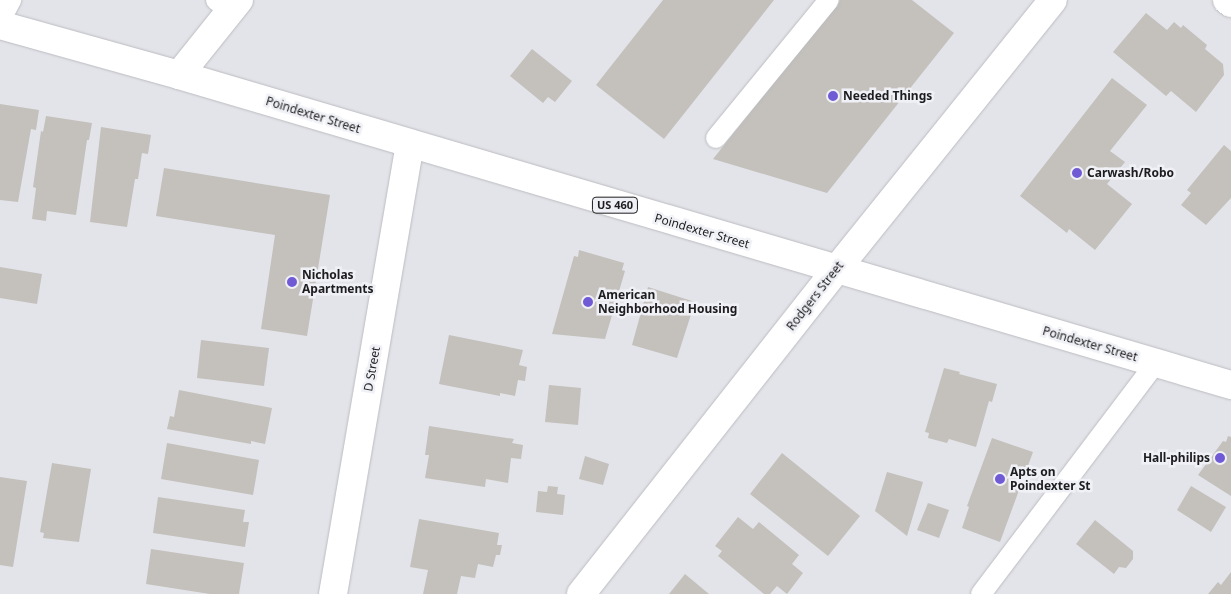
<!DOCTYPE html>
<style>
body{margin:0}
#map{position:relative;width:1231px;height:594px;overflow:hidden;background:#e3e4e9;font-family:"Noto Sans",sans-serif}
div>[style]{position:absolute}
.building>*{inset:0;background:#c4c0bc}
.roads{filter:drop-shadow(0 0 1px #bbbcc1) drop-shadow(0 0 1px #bbbcc1)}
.lane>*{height:20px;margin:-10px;padding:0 10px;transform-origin:10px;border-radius:10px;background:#fff}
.street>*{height:28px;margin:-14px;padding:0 14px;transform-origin:14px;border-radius:14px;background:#fff}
.primary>*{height:28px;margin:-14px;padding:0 14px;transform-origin:14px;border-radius:14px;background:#fff}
.dots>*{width:14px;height:14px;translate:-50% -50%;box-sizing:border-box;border:2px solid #f0f1f6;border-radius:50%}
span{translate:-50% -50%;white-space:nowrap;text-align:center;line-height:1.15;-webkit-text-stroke:5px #f0f1f6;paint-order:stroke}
.shield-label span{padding:1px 4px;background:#f0f1f6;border:1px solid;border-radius:4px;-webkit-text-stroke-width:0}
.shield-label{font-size:11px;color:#1d1d1f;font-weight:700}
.poi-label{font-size:12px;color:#1d1d1f;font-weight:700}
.left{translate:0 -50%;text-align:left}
.right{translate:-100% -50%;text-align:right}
.street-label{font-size:12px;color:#1d1d1f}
</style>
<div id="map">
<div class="building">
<div style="clip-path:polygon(663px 0,774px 0,664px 139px,596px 85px)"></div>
<div style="clip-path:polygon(840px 0,912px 0,954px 33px,827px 193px,713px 159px)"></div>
<div style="clip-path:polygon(1146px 13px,1167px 30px,1174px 22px,1181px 28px,1183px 25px,1207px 45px,1205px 49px,1223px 64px,1224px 75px,1196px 112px,1171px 91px,1166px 96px,1113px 52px)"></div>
<div style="clip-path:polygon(532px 49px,572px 81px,555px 102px,548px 97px,543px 103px,510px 76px)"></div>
<div style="clip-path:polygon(1112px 78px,1147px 105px,1110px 151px,1125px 162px,1107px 184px,1132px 204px,1095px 250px,1069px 229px,1067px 233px,1020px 196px)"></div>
<div style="clip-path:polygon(0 104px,39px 110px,36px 130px,31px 129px,18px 202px,0 200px)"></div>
<div style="clip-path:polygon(46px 116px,92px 123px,89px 140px,87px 140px,76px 215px,47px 211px,46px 221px,32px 219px,36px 188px,33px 187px,41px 131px,43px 132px)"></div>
<div style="clip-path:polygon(101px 127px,151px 135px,148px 154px,142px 153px,138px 179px,135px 179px,127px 227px,90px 222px)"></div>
<div style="clip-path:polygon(1224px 145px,1231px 151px,1231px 198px,1206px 225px,1181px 205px,1191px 193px,1187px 190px)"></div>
<div style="clip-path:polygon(164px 168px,330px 195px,307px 336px,261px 329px,275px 235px,156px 216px)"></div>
<div style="clip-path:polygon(579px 250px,624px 263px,622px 270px,625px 271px,605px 339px,552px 334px,574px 256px,578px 257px)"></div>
<div style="clip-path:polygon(0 267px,42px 274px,37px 304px,0 298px)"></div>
<div style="clip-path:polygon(648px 287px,695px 302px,677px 358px,632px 345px)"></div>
<div style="clip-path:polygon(449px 335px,523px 350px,519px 365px,527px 367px,525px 381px,518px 380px,515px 396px,500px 393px,500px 396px,439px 384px)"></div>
<div style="clip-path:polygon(201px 340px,269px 348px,264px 386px,197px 378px)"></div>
<div style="clip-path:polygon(944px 368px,960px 372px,959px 374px,997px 384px,992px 402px,989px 401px,976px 447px,949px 439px,947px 443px,928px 438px,929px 433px,925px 432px)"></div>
<div style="clip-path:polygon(549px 385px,581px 388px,578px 425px,545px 422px)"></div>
<div style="clip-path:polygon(179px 390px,272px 408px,265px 444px,251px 441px,251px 444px,167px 429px,170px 416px,174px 417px)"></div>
<div style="clip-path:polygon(429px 426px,514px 439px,512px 443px,523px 445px,521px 459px,511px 458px,508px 483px,486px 479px,485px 487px,425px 478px,429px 455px,425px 455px)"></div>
<div style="clip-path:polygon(1228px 436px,1231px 437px,1231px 496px,1198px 475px,1223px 441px,1226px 442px)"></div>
<div style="clip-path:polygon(992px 438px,1033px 452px,1000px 542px,962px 528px,969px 507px,967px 506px)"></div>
<div style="clip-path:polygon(167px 443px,259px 460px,253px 495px,161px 479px)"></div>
<div style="clip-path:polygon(782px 453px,860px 516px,828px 556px,750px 494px)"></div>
<div style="clip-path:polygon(585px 456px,609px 464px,603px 485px,579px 479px)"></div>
<div style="clip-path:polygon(52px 463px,91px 469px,79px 542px,43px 538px,44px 533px,40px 532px)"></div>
<div style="clip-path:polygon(887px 472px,923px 482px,907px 536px,875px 511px)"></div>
<div style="clip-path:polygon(0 477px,27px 481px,13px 567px,0 565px)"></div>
<div style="clip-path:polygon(548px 486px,558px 487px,557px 494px,565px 495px,563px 515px,536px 512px,538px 491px,547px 492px)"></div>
<div style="clip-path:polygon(1191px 486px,1226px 507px,1211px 532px,1177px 510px)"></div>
<div style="clip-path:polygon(158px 497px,245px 510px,243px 522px,249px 522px,245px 547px,153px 533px)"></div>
<div style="clip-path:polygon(928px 503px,949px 510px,939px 538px,917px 530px)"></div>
<div style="clip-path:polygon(738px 517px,753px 529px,759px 522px,799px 555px,792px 564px,803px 573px,787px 594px,777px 586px,770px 594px,764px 594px,718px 556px,722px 551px,715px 546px)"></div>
<div style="clip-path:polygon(419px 519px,499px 533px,497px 545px,502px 545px,500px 555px,496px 555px,493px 567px,478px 564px,475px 578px,461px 576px,457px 594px,423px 594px,428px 570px,410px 567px)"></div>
<div style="clip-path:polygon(1095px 520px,1133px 551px,1133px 559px,1126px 568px,1119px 567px,1114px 574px,1076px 544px)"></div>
<div style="clip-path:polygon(151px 549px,244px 563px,239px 594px,210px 594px,146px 584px)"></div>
<div style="clip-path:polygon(1231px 572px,1231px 594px,1208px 594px,1218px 582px,1221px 585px)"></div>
<div style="clip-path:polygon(685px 574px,709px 594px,669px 594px)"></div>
</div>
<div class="roads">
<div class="lane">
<div style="left:216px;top:0;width:18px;rotate:38deg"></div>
<div style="left:0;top:21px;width:24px;rotate:-62deg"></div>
<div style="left:716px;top:138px;width:178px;rotate:-50.7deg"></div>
<div style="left:981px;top:594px;width:290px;rotate:-52.9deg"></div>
</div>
<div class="street">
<div style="left:1227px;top:0;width:5px;rotate:37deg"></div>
<div style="left:179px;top:75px;width:96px;rotate:-51.3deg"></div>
<div style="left:333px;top:594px;width:456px;rotate:-80.3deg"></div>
<div style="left:581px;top:594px;width:412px;rotate:-51.8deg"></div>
<div style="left:836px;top:270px;width:346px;rotate:-51.2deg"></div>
</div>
<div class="primary">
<div style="left:0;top:25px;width:186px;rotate:15.6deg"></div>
<div style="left:179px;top:75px;width:1097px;rotate:16.42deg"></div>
</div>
</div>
<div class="dots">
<div style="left:833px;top:96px;background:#715bd5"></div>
<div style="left:1077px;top:173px;background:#715bd5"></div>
<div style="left:292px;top:282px;background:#715bd5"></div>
<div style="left:588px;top:302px;background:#715bd5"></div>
<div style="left:1220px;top:458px;background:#715bd5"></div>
<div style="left:1000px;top:479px;background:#715bd5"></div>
</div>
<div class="shield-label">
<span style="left:615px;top:205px">US 460</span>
</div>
<div class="poi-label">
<span class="left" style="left:843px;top:96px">Needed Things</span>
<span class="left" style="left:1087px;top:173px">Carwash/Robo</span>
<span class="left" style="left:302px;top:282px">Nicholas<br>Apartments</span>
<span class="left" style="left:598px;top:302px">American<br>Neighborhood Housing</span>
<span class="right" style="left:1210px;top:458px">Hall-philips</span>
<span class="left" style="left:1010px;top:479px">Apts on<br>Poindexter St</span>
</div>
<div class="street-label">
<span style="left:313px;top:115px;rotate:17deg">Poindexter Street</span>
<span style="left:702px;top:231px;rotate:16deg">Poindexter Street</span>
<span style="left:815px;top:296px;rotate:-52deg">Rodgers Street</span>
<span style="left:1090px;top:344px;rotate:16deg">Poindexter Street</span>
<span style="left:372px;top:369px;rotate:-80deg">D Street</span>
</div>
</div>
